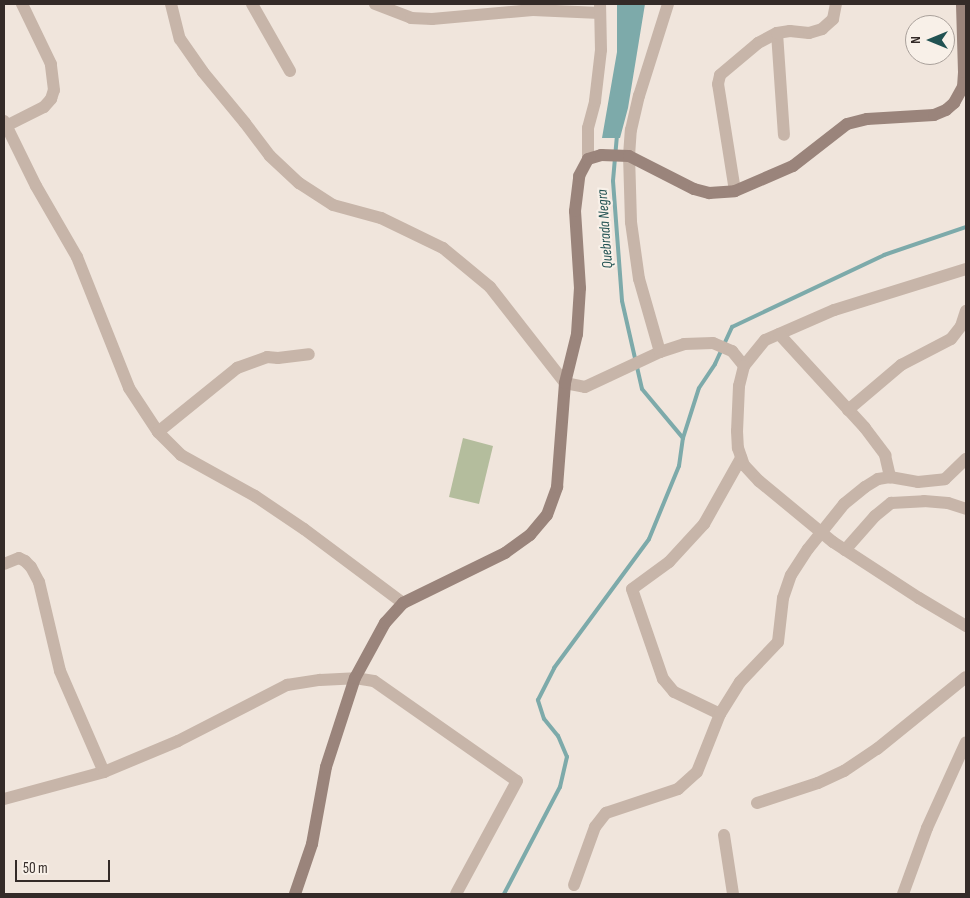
<!DOCTYPE html>
<style>
body{margin:0}
#map{position:relative;width:970px;height:898px;overflow:hidden;background:#f0e5dc;font-family:"Sofia Sans Condensed",sans-serif}
div>[style]{position:absolute}
.green>*{inset:0;background:#b4bd9d}
.water>*{inset:0;background:#7daaaa}
.stream>*{height:4px;margin:-2px;padding:0 2px;transform-origin:2px;border-radius:2px;background:#7daaaa}
.minor>*{height:12px;margin:-6px;padding:0 6px;transform-origin:6px;border-radius:6px;background:#c7b5a9}
.secondary>*{height:12px;margin:-6px;padding:0 6px;transform-origin:6px;border-radius:6px;background:#9a847b}
span{translate:-50% -50%;white-space:nowrap;text-align:center;line-height:1.15;-webkit-text-stroke:4.5px #f8f0e8;paint-order:stroke}
.water-label{font-size:15px;color:#215252;font-style:italic}
.frame{position:absolute;inset:0;border:5px solid #342b28;pointer-events:none}
.north{position:absolute;left:905px;top:15px;width:50px;height:50px;box-sizing:border-box;background:#f8f0e8;border:1px solid #aaa19b;border-radius:50%;rotate:270deg;font-size:14px;font-weight:700;line-height:20px;text-align:center;color:#342b28}
.north::after{content:'';display:block;margin:auto;width:18px;height:22px;background:#215252;clip-path:polygon(50% 0,100% 100%,50% 72%,0 100%)}
.scale{position:absolute;left:15px;top:860px;width:95px;height:22px;box-sizing:border-box;border:2px solid #342b28;border-top:0;padding-left:6px;font-size:15px;line-height:18px;white-space:nowrap;color:#342b28;-webkit-text-stroke:4px #f8f0e8;paint-order:stroke}
</style>
<div id="map">
<div class="green">
<div style="clip-path:polygon(463px 438px,493px 446px,479px 504px,449px 497px)"></div>
</div>
<div class="water">
<div style="clip-path:polygon(617px 4px,645px 4px,628px 108px,620px 138px,602px 138px,617px 52px)"></div>
</div>
<div class="stream">
<div style="left:617px;top:135px;width:46px;rotate:95deg"></div>
<div style="left:613px;top:181px;width:120px;rotate:85.7deg"></div>
<div style="left:622px;top:301px;width:90px;rotate:77.2deg"></div>
<div style="left:642px;top:389px;width:64px;rotate:50.1deg"></div>
<div style="left:504px;top:894px;width:121px;rotate:-62.4deg"></div>
<div style="left:560px;top:787px;width:31px;rotate:-77deg"></div>
<div style="left:567px;top:757px;width:23px;rotate:-113deg"></div>
<div style="left:558px;top:736px;width:22px;rotate:-129deg"></div>
<div style="left:544px;top:719px;width:20px;rotate:-108deg"></div>
<div style="left:538px;top:700px;width:36px;rotate:-63deg"></div>
<div style="left:554px;top:668px;width:160px;rotate:-53.6deg"></div>
<div style="left:649px;top:539px;width:79px;rotate:-67.7deg"></div>
<div style="left:679px;top:466px;width:28px;rotate:-82deg"></div>
<div style="left:683px;top:438px;width:52px;rotate:-72.3deg"></div>
<div style="left:699px;top:388px;width:29px;rotate:-56deg"></div>
<div style="left:715px;top:364px;width:41px;rotate:-65.3deg"></div>
<div style="left:732px;top:327px;width:168px;rotate:-25.3deg"></div>
<div style="left:884px;top:255px;width:87px;rotate:-18.9deg"></div>
</div>
<div class="minor">
<div style="left:171px;top:4px;width:36px;rotate:76deg"></div>
<div style="left:180px;top:39px;width:40px;rotate:55.1deg"></div>
<div style="left:203px;top:72px;width:66px;rotate:50.5deg"></div>
<div style="left:245px;top:123px;width:41px;rotate:52.9deg"></div>
<div style="left:270px;top:156px;width:40px;rotate:43deg"></div>
<div style="left:299px;top:183px;width:40px;rotate:32.9deg"></div>
<div style="left:333px;top:205px;width:50px;rotate:15.2deg"></div>
<div style="left:381px;top:218px;width:69px;rotate:25.8deg"></div>
<div style="left:443px;top:248px;width:61px;rotate:39.7deg"></div>
<div style="left:490px;top:287px;width:122px;rotate:52deg"></div>
<div style="left:565px;top:383px;width:20px;rotate:11deg"></div>
<div style="left:585px;top:387px;width:83px;rotate:-25deg"></div>
<div style="left:660px;top:352px;width:25px;rotate:-18deg"></div>
<div style="left:684px;top:344px;width:29px;rotate:-2deg"></div>
<div style="left:713px;top:343px;width:21px;rotate:23deg"></div>
<div style="left:732px;top:351px;width:19px;rotate:51deg"></div>
<div style="left:252px;top:4px;width:77px;rotate:60.4deg"></div>
<div style="left:375px;top:4px;width:39px;rotate:21deg"></div>
<div style="left:411px;top:18px;width:21px;rotate:3deg"></div>
<div style="left:432px;top:19px;width:101px;rotate:-5.1deg"></div>
<div style="left:533px;top:4px;width:6px;rotate:90deg"></div>
<div style="left:533px;top:10px;width:67px;rotate:2.6deg"></div>
<div style="left:777px;top:33px;width:102px;rotate:86.1deg"></div>
<div style="left:4px;top:121px;width:72px;rotate:63.8deg"></div>
<div style="left:36px;top:186px;width:82px;rotate:60deg"></div>
<div style="left:77px;top:257px;width:141px;rotate:68.3deg"></div>
<div style="left:129px;top:388px;width:53px;rotate:56.6deg"></div>
<div style="left:158px;top:432px;width:33px;rotate:45deg"></div>
<div style="left:181px;top:455px;width:85px;rotate:29deg"></div>
<div style="left:255px;top:496px;width:59px;rotate:34deg"></div>
<div style="left:304px;top:529px;width:124px;rotate:36.8deg"></div>
<div style="left:6px;top:126px;width:42px;rotate:-26.6deg"></div>
<div style="left:44px;top:107px;width:11px;rotate:-49deg"></div>
<div style="left:51px;top:99px;width:9px;rotate:-72deg"></div>
<div style="left:54px;top:90px;width:26px;rotate:-97deg"></div>
<div style="left:51px;top:64px;width:67px;rotate:-115.8deg"></div>
<div style="left:588px;top:159px;width:31px;rotate:-90deg"></div>
<div style="left:588px;top:128px;width:28px;rotate:-75deg"></div>
<div style="left:595px;top:101px;width:51px;rotate:-83.3deg"></div>
<div style="left:601px;top:50px;width:46px;rotate:-91.2deg"></div>
<div style="left:735px;top:191px;width:108px;rotate:-99deg"></div>
<div style="left:718px;top:84px;width:9px;rotate:-77deg"></div>
<div style="left:720px;top:75px;width:50px;rotate:-40.1deg"></div>
<div style="left:758px;top:43px;width:21px;rotate:-28deg"></div>
<div style="left:777px;top:33px;width:13px;rotate:-9deg"></div>
<div style="left:790px;top:31px;width:19px;rotate:6deg"></div>
<div style="left:809px;top:33px;width:14px;rotate:-17deg"></div>
<div style="left:822px;top:29px;width:15px;rotate:-42deg"></div>
<div style="left:833px;top:19px;width:15px;rotate:-79deg"></div>
<div style="left:966px;top:269px;width:138px;rotate:162.7deg"></div>
<div style="left:834px;top:310px;width:75px;rotate:156.5deg"></div>
<div style="left:765px;top:340px;width:33px;rotate:129deg"></div>
<div style="left:744px;top:366px;width:21px;rotate:104deg"></div>
<div style="left:739px;top:386px;width:45px;rotate:92.5deg"></div>
<div style="left:737px;top:431px;width:17px;rotate:87deg"></div>
<div style="left:738px;top:448px;width:18px;rotate:71deg"></div>
<div style="left:744px;top:465px;width:22px;rotate:47deg"></div>
<div style="left:759px;top:481px;width:96px;rotate:39.5deg"></div>
<div style="left:833px;top:542px;width:103px;rotate:33.1deg"></div>
<div style="left:919px;top:598px;width:55px;rotate:30.8deg"></div>
<div style="left:779px;top:334px;width:127px;rotate:47.5deg"></div>
<div style="left:865px;top:428px;width:34px;rotate:53deg"></div>
<div style="left:885px;top:455px;width:23px;rotate:77deg"></div>
<div style="left:660px;top:352px;width:76px;rotate:-106deg"></div>
<div style="left:639px;top:279px;width:58px;rotate:-98deg"></div>
<div style="left:631px;top:222px;width:66px;rotate:-91.7deg"></div>
<div style="left:629px;top:156px;width:26px;rotate:-86deg"></div>
<div style="left:631px;top:130px;width:35px;rotate:-77deg"></div>
<div style="left:639px;top:96px;width:96px;rotate:-72.5deg"></div>
<div style="left:848px;top:410px;width:70px;rotate:-40.3deg"></div>
<div style="left:901px;top:365px;width:56px;rotate:-27.5deg"></div>
<div style="left:951px;top:339px;width:16px;rotate:-52deg"></div>
<div style="left:961px;top:326px;width:16px;rotate:-72deg"></div>
<div style="left:158px;top:432px;width:102px;rotate:-39deg"></div>
<div style="left:237px;top:368px;width:32px;rotate:-20deg"></div>
<div style="left:267px;top:357px;width:11px;rotate:5deg"></div>
<div style="left:278px;top:358px;width:31px;rotate:-7deg"></div>
<div style="left:845px;top:550px;width:45px;rotate:-48.6deg"></div>
<div style="left:875px;top:516px;width:21px;rotate:-39deg"></div>
<div style="left:891px;top:503px;width:33px;rotate:-3deg"></div>
<div style="left:924px;top:501px;width:24px;rotate:5deg"></div>
<div style="left:948px;top:503px;width:19px;rotate:18deg"></div>
<div style="left:4px;top:564px;width:16px;rotate:-22deg"></div>
<div style="left:19px;top:558px;width:7px;rotate:27deg"></div>
<div style="left:25px;top:561px;width:8px;rotate:45deg"></div>
<div style="left:31px;top:567px;width:17px;rotate:62deg"></div>
<div style="left:39px;top:582px;width:91px;rotate:76.7deg"></div>
<div style="left:60px;top:671px;width:110px;rotate:66.5deg"></div>
<div style="left:720px;top:714px;width:51px;rotate:-154.4deg"></div>
<div style="left:674px;top:692px;width:17px;rotate:-130deg"></div>
<div style="left:663px;top:679px;width:95px;rotate:-109deg"></div>
<div style="left:632px;top:589px;width:46px;rotate:-36.1deg"></div>
<div style="left:669px;top:562px;width:52px;rotate:-47.4deg"></div>
<div style="left:704px;top:524px;width:76px;rotate:-60.7deg"></div>
<div style="left:4px;top:799px;width:104px;rotate:-15.1deg"></div>
<div style="left:104px;top:772px;width:80px;rotate:-22.7deg"></div>
<div style="left:178px;top:741px;width:123px;rotate:-27.2deg"></div>
<div style="left:287px;top:685px;width:33px;rotate:-9deg"></div>
<div style="left:320px;top:680px;width:35px;rotate:-3deg"></div>
<div style="left:355px;top:678px;width:19px;rotate:9deg"></div>
<div style="left:374px;top:681px;width:174px;rotate:35deg"></div>
<div style="left:517px;top:781px;width:128px;rotate:118.4deg"></div>
<div style="left:757px;top:803px;width:64px;rotate:-18.2deg"></div>
<div style="left:818px;top:783px;width:29px;rotate:-25deg"></div>
<div style="left:844px;top:771px;width:40px;rotate:-34deg"></div>
<div style="left:877px;top:749px;width:114px;rotate:-39deg"></div>
<div style="left:724px;top:835px;width:60px;rotate:81.3deg"></div>
<div style="left:574px;top:885px;width:62px;rotate:-70.1deg"></div>
<div style="left:595px;top:827px;width:18px;rotate:-52deg"></div>
<div style="left:606px;top:813px;width:76px;rotate:-18.4deg"></div>
<div style="left:678px;top:789px;width:25px;rotate:-42deg"></div>
<div style="left:697px;top:772px;width:62px;rotate:-68.4deg"></div>
<div style="left:720px;top:714px;width:38px;rotate:-58deg"></div>
<div style="left:740px;top:682px;width:55px;rotate:-46.5deg"></div>
<div style="left:778px;top:642px;width:44px;rotate:-83.5deg"></div>
<div style="left:783px;top:598px;width:24px;rotate:-71deg"></div>
<div style="left:791px;top:575px;width:31px;rotate:-57deg"></div>
<div style="left:808px;top:549px;width:58px;rotate:-51.3deg"></div>
<div style="left:844px;top:504px;width:27px;rotate:-39deg"></div>
<div style="left:865px;top:487px;width:15px;rotate:-32deg"></div>
<div style="left:878px;top:479px;width:12px;rotate:-9deg"></div>
<div style="left:890px;top:477px;width:28px;rotate:10deg"></div>
<div style="left:918px;top:482px;width:27px;rotate:-6deg"></div>
<div style="left:945px;top:479px;width:29px;rotate:-44deg"></div>
<div style="left:903px;top:894px;width:70px;rotate:-70deg"></div>
<div style="left:927px;top:828px;width:94px;rotate:-65.6deg"></div>
</div>
<div class="secondary">
<div style="left:295px;top:894px;width:53px;rotate:-71.2deg"></div>
<div style="left:312px;top:844px;width:78px;rotate:-79.7deg"></div>
<div style="left:326px;top:767px;width:94px;rotate:-72deg"></div>
<div style="left:355px;top:678px;width:63px;rotate:-61.4deg"></div>
<div style="left:385px;top:623px;width:27px;rotate:-48deg"></div>
<div style="left:403px;top:603px;width:114px;rotate:-26.1deg"></div>
<div style="left:505px;top:553px;width:31px;rotate:-36deg"></div>
<div style="left:530px;top:535px;width:26px;rotate:-50deg"></div>
<div style="left:547px;top:515px;width:30px;rotate:-70deg"></div>
<div style="left:557px;top:487px;width:104px;rotate:-85.6deg"></div>
<div style="left:565px;top:383px;width:50px;rotate:-76.2deg"></div>
<div style="left:577px;top:334px;width:46px;rotate:-86.3deg"></div>
<div style="left:580px;top:288px;width:77px;rotate:-93.7deg"></div>
<div style="left:575px;top:211px;width:35px;rotate:-83deg"></div>
<div style="left:579px;top:176px;width:19px;rotate:-62deg"></div>
<div style="left:588px;top:159px;width:14px;rotate:-17deg"></div>
<div style="left:601px;top:155px;width:28px;rotate:2deg"></div>
<div style="left:629px;top:156px;width:73px;rotate:26.9deg"></div>
<div style="left:694px;top:189px;width:16px;rotate:15deg"></div>
<div style="left:709px;top:193px;width:26px;rotate:-4deg"></div>
<div style="left:735px;top:191px;width:63px;rotate:-23.3deg"></div>
<div style="left:793px;top:166px;width:68px;rotate:-37.9deg"></div>
<div style="left:847px;top:124px;width:21px;rotate:-14deg"></div>
<div style="left:867px;top:119px;width:67px;rotate:-3.4deg"></div>
<div style="left:934px;top:115px;width:13px;rotate:-23deg"></div>
<div style="left:946px;top:110px;width:11px;rotate:-41deg"></div>
<div style="left:954px;top:103px;width:18px;rotate:-61deg"></div>
<div style="left:963px;top:87px;width:15px;rotate:-86deg"></div>
<div style="left:964px;top:72px;width:68px;rotate:-91.7deg"></div>
</div>
<div class="water-label">
<span style="left:605px;top:229px;rotate:-94deg">Quebrada Negra</span>
</div>
<div class="frame"></div>
<div class="north">N</div>
<div class="scale">50 m</div>
</div>
